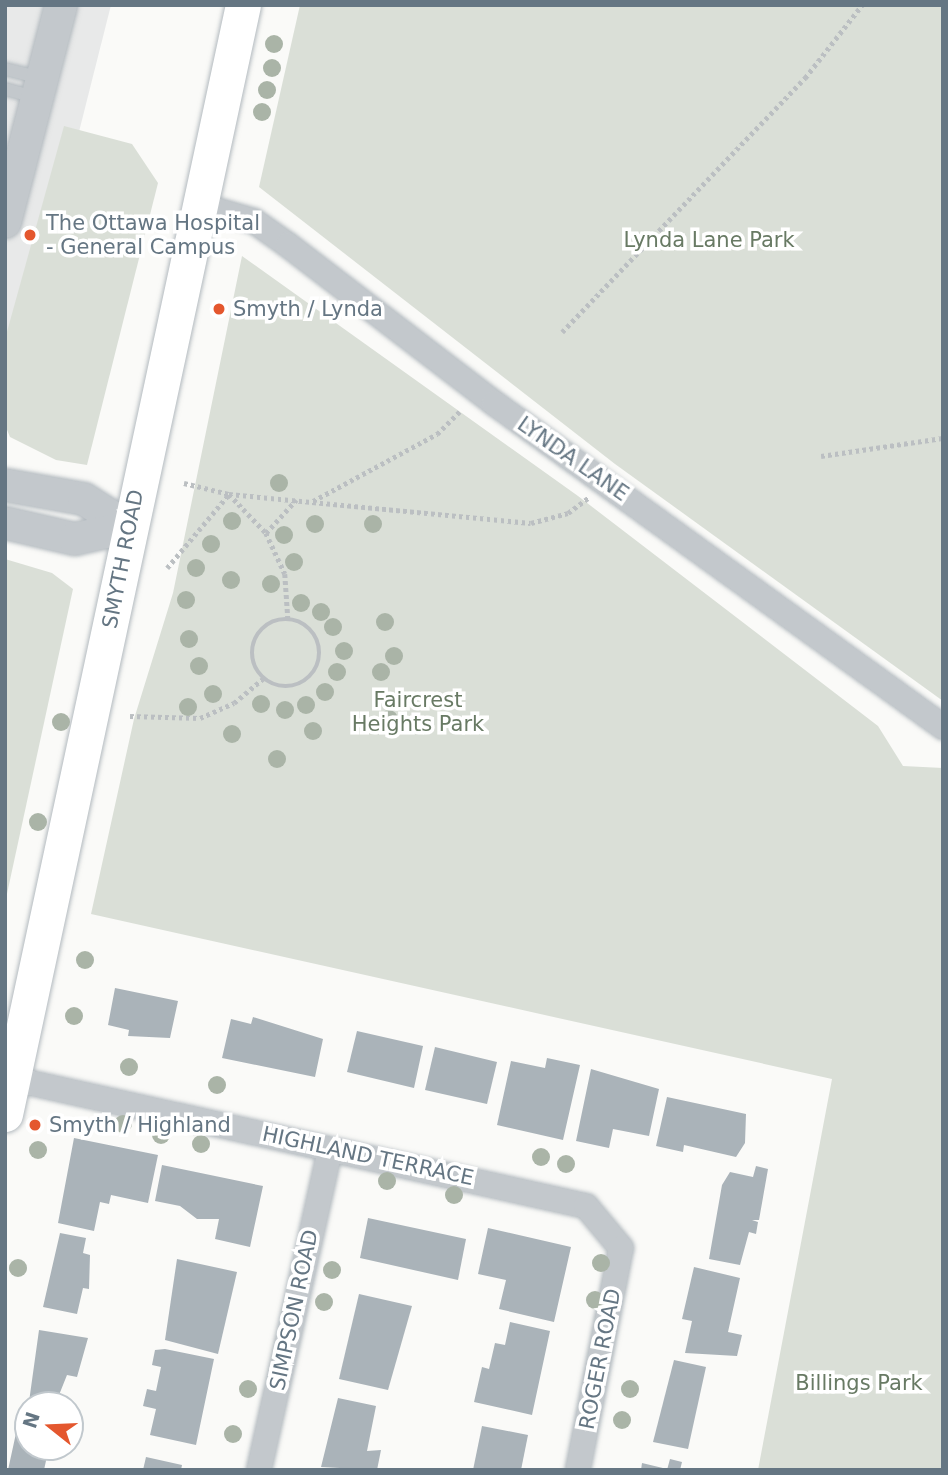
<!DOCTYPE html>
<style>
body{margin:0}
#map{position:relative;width:948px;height:1475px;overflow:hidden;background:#fafaf8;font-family:"DejaVu Sans",sans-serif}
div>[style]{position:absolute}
.built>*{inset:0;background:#e8e9e9}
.green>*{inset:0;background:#dadfd7}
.building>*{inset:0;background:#aab3b9}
.path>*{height:4.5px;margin-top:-2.25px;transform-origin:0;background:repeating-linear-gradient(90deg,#bbbfc2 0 3.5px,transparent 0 7px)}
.path>.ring{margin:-2.25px;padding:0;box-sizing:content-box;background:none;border:4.5px solid #bbbfc2;border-radius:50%}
.roads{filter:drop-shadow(0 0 2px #b3babf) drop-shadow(0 0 2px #b3babf)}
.service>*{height:12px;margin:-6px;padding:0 6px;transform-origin:6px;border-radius:6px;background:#c3c8cc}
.minor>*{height:24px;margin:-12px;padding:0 12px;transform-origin:12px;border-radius:12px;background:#c3c8cc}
.tertiary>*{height:32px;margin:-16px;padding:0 16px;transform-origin:16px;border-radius:16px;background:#c3c8cc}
.secondary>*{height:35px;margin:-17.5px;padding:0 17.5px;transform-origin:17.5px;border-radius:17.5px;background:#fff}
.trees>*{width:18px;height:18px;margin:-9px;border-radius:50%;background:#aab4a7}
.dots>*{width:19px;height:19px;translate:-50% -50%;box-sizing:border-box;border:4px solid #fff;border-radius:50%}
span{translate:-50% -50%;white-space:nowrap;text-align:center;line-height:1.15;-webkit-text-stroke:7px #fff;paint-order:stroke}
.poi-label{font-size:21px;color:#657683}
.left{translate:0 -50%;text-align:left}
.park-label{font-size:21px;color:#687a64}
.street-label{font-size:21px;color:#657683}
.frame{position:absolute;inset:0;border:7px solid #657683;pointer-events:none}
.north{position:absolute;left:14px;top:1391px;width:70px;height:70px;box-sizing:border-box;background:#fff;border:2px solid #c1c8cd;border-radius:50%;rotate:288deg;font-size:19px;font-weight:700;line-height:28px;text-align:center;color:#657683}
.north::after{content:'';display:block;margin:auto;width:24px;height:32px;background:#e4572e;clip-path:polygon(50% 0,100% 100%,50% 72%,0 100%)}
</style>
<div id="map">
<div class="built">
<div style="clip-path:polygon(5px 5px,111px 5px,5px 425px)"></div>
</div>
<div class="green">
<div style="clip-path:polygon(300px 5px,943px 5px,943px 701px,615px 464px,259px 187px)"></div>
<div style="clip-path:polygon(64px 126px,132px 144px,158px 183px,87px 465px,56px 460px,10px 437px,5px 425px,5px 339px)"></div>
<div style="clip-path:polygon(242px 256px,578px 496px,878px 726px,903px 766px,943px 768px,943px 1470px,758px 1470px,832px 1079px,91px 914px,134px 719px,173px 593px)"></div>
<div style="clip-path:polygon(5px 559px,52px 573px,73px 589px,5px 903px)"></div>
</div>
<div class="building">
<div style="clip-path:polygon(115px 988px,178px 1001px,170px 1038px,128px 1036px,129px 1030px,108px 1025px)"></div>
<div style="clip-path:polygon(253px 1017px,323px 1039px,315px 1077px,222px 1058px,231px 1019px,251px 1024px)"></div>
<div style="clip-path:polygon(357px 1031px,423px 1046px,414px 1088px,347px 1072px)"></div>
<div style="clip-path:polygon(435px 1047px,497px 1062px,487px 1104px,425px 1090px)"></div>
<div style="clip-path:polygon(547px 1058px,580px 1065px,563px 1140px,497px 1125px,511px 1061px,545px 1068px)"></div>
<div style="clip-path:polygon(591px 1069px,659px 1089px,649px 1136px,613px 1129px,609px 1148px,576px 1141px)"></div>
<div style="clip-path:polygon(667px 1097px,746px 1114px,745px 1143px,736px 1157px,684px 1145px,683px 1152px,656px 1146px)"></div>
<div style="clip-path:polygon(74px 1138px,158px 1155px,148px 1203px,111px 1195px,109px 1204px,100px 1202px,94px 1231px,58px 1223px)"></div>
<div style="clip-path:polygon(162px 1165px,263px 1186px,250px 1247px,215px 1239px,219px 1219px,197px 1219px,180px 1206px,155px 1201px)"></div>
<div style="clip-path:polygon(756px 1166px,768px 1169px,759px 1220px,752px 1220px,758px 1222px,756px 1234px,749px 1232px,740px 1265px,709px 1259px,722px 1185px,730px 1172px,753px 1177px)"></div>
<div style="clip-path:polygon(368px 1218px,466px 1239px,458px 1280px,360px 1258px)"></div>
<div style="clip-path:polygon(488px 1228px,571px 1247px,554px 1322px,499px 1309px,506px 1280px,478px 1274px)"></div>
<div style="clip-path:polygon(60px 1233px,86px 1238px,83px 1253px,90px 1255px,89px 1289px,83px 1288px,77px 1314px,43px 1307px)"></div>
<div style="clip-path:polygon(177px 1259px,237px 1272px,218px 1354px,165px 1340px)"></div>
<div style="clip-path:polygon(694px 1267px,740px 1278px,728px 1332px,742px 1335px,737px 1356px,685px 1353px,692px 1321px,682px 1319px)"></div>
<div style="clip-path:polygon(359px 1294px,412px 1306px,388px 1390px,339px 1379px)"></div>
<div style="clip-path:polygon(510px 1322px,550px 1331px,532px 1415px,474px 1402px,482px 1367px,489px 1369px,495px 1343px,505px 1345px)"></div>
<div style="clip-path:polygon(39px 1330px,88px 1338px,77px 1377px,67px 1375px,55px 1405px,28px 1409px)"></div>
<div style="clip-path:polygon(165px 1349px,214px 1359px,196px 1445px,150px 1435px,156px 1409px,143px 1406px,147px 1389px,156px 1391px,161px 1367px,152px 1365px,155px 1350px)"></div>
<div style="clip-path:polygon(674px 1360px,706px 1367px,688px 1449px,653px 1442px)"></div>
<div style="clip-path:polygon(338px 1398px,376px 1406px,367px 1451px,381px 1450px,377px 1470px,321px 1467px)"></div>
<div style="clip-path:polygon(18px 1424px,28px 1426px,28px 1447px,49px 1447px,44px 1470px,8px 1470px)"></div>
<div style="clip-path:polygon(482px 1426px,528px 1435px,521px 1470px,473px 1470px)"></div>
<div style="clip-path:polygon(146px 1457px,182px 1465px,181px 1470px,143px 1470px)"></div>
<div style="clip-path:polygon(670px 1459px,682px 1462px,680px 1470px,667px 1470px)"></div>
<div style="clip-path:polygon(642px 1463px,667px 1469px,667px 1470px,641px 1470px)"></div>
</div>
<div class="path">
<div style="left:562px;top:332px;width:352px;rotate:-46.3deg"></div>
<div style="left:805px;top:78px;width:93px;rotate:-52deg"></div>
<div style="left:821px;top:456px;width:123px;rotate:-8.4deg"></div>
<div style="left:184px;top:483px;width:46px;rotate:13.7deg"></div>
<div style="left:229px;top:494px;width:54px;rotate:46.5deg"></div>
<div style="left:266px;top:533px;width:45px;rotate:65.1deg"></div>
<div style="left:285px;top:574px;width:44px;rotate:86.1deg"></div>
<div style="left:313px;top:501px;width:141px;rotate:-28.4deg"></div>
<div style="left:437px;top:434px;width:35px;rotate:-45deg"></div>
<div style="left:266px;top:533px;width:45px;rotate:-47.7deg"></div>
<div style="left:167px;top:568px;width:97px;rotate:-50deg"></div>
<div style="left:229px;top:494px;width:303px;rotate:5.5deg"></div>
<div style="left:531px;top:523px;width:38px;rotate:-15deg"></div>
<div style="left:568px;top:513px;width:25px;rotate:-37deg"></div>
<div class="ring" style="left:252px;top:619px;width:63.5px;height:63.5px"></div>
<div style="left:130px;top:716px;width:70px;rotate:1.6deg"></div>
<div style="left:200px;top:718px;width:37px;rotate:-24deg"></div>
<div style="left:234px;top:703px;width:39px;rotate:-40deg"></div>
</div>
<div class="roads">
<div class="service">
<div style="left:5px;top:69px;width:38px;rotate:14deg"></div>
<div style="left:5px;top:89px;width:31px;rotate:15deg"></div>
</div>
<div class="minor">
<div style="left:199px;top:205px;width:57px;rotate:16.2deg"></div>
<div style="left:254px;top:221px;width:42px;rotate:35.2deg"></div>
<div style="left:288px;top:245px;width:260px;rotate:37.5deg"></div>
<div style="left:494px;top:403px;width:554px;rotate:35.81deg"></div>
<div style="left:13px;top:1079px;width:587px;rotate:12.5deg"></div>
<div style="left:586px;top:1206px;width:55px;rotate:50.2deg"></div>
<div style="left:621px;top:1248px;width:226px;rotate:101deg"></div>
<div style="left:259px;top:1470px;width:328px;rotate:-77.5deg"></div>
</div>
<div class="tertiary">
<div style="left:5px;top:222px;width:224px;rotate:-75.5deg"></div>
<div style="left:5px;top:485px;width:80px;rotate:10deg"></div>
<div style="left:84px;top:499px;width:52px;rotate:32.5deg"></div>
<div style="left:5px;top:523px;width:72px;rotate:12.9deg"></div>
<div style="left:75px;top:539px;width:54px;rotate:-12.8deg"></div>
</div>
<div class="secondary">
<div style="left:5px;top:1114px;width:1134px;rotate:-77.89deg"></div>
</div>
</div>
<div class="trees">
<div style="left:274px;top:44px"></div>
<div style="left:272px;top:68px"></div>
<div style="left:267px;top:90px"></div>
<div style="left:262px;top:112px"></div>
<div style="left:279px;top:483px"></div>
<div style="left:232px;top:521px"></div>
<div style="left:315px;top:524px"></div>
<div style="left:373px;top:524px"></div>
<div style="left:284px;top:535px"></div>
<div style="left:211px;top:544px"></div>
<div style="left:294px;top:562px"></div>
<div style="left:196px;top:568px"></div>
<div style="left:231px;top:580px"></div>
<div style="left:271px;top:584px"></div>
<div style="left:186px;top:600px"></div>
<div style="left:301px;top:603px"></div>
<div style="left:321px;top:612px"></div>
<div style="left:385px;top:622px"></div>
<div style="left:333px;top:627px"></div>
<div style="left:189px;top:639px"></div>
<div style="left:344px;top:651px"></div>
<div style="left:394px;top:656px"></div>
<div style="left:199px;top:666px"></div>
<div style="left:337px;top:672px"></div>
<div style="left:381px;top:672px"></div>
<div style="left:325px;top:692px"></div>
<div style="left:213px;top:694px"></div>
<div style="left:261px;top:704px"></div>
<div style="left:306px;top:705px"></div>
<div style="left:188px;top:707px"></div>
<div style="left:285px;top:710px"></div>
<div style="left:389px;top:719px"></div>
<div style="left:61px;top:722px"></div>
<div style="left:313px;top:731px"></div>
<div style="left:232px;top:734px"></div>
<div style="left:277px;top:759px"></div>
<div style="left:38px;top:822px"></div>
<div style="left:85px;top:960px"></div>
<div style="left:74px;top:1016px"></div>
<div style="left:129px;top:1067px"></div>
<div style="left:217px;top:1085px"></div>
<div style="left:123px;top:1124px"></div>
<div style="left:161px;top:1135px"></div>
<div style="left:201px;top:1144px"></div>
<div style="left:38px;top:1150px"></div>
<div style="left:541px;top:1157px"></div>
<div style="left:566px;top:1164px"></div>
<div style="left:387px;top:1181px"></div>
<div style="left:454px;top:1195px"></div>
<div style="left:601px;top:1263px"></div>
<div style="left:18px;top:1268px"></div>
<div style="left:332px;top:1270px"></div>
<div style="left:595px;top:1300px"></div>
<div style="left:324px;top:1302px"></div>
<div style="left:248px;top:1389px"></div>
<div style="left:630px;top:1389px"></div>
<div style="left:622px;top:1420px"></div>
<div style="left:233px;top:1434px"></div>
</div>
<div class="dots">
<div style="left:30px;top:235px;background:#e4572e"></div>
<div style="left:219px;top:309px;background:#e4572e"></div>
<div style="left:35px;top:1125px;background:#e4572e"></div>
</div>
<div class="poi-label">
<span class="left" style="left:46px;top:235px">The Ottawa Hospital<br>- General Campus</span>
<span class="left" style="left:233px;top:309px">Smyth / Lynda</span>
<span class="left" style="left:49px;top:1125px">Smyth / Highland</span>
</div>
<div class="park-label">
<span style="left:709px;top:240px">Lynda Lane Park</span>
<span style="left:418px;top:712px">Faircrest<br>Heights Park</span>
<span style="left:859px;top:1383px">Billings Park</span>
</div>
<div class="street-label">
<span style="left:573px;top:459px;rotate:35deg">LYNDA LANE</span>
<span style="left:123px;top:559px;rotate:-79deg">SMYTH ROAD</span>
<span style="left:368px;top:1156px;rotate:12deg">HIGHLAND TERRACE</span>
<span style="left:294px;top:1310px;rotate:-78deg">SIMPSON ROAD</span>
<span style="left:600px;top:1359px;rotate:-79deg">ROGER ROAD</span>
</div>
<div class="frame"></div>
<div class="north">N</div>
</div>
